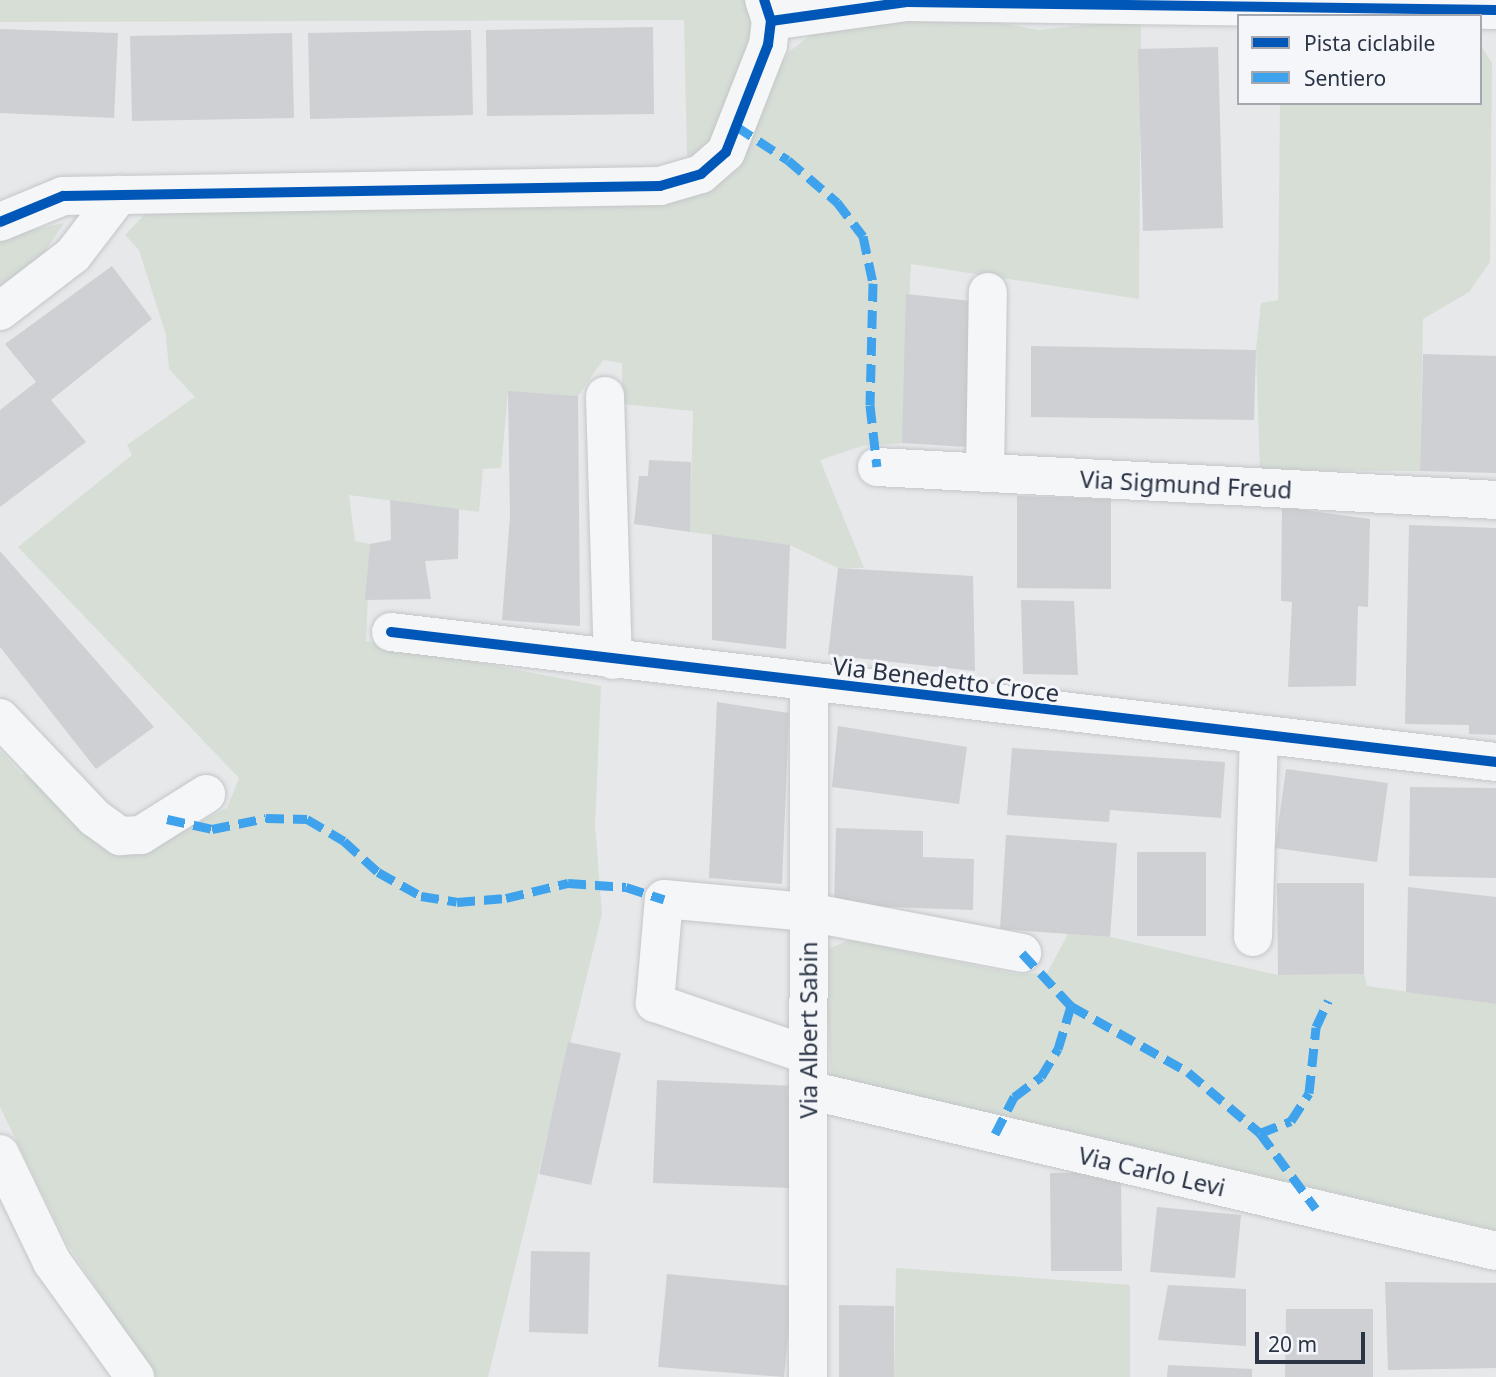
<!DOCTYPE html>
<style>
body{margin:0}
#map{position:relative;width:1496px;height:1377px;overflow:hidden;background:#e6e8ea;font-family:"Noto Sans",sans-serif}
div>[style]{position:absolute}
.green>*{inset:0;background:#d6ded6}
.building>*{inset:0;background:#ced0d3}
.roads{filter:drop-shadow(0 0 2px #c4c6c8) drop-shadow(0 0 2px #c4c6c8)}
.street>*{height:38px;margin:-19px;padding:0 19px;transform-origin:19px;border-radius:19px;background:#f5f6f7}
.quiet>*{height:9px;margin-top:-4.5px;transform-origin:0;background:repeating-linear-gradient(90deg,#3ea3ec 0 18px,transparent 0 27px)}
.cycleway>*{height:10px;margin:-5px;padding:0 5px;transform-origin:5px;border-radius:5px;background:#0057b8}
span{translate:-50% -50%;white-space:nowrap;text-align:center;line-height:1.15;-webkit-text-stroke:6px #f4f6f9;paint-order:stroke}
.street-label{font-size:24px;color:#2b3445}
.legend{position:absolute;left:1237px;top:14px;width:245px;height:91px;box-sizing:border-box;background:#f4f6f9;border:2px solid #a4a8b1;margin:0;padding:9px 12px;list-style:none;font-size:21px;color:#2b3445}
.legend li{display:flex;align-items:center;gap:14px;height:35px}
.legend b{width:35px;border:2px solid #a4a8b1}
.scale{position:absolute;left:1255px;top:1332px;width:110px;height:32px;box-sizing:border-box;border:4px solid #2b3445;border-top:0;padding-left:9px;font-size:21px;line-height:24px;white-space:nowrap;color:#2b3445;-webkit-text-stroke:5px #f4f6f9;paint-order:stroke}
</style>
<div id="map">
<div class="green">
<div style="clip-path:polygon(0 0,745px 0,753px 27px,716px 144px,702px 157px,687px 157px,684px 20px,0 22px)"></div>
<div style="clip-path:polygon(969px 17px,1039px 30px,1141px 19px,1139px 299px,911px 264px,902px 443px,862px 446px,820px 460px,864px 568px,838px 568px,790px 545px,690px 532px,693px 411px,622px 404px,622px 363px,603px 360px,578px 396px,508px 392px,501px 468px,483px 469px,479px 512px,349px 495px,355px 541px,370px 544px,366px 641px,601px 686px,595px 825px,602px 914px,488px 1377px,154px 1377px,67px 1243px,0 1107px,0 750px,21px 774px,35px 776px,141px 853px,227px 808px,239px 778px,18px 547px,132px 455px,127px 445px,195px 397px,169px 369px,166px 335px,139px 250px,125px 235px,145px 214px,656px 201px,770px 82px,789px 52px,813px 33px,838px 24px)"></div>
<div style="clip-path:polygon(1480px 44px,1492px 63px,1490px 262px,1469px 292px,1423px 319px,1420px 471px,1260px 470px,1256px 350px,1261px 303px,1278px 300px,1280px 103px,1480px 103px)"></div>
<div style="clip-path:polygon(64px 223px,44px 253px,0 293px,0 237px)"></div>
<div style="clip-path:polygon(1068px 934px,1110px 937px,1278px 975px,1364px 974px,1367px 986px,1496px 1004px,1496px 1230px,831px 1076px,824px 951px,849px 940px,1016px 974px,1047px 973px)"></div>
<div style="clip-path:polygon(896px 1268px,1130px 1285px,1130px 1377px,894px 1377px)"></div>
</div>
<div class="building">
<div style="clip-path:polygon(653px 27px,654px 114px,487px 116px,486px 30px)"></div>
<div style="clip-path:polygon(0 29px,118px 33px,114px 118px,0 113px)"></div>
<div style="clip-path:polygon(471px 30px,473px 115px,310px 119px,308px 33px)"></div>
<div style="clip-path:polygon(292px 33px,294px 118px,132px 121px,130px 36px)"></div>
<div style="clip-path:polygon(1218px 47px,1223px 228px,1143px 231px,1138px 49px)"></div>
<div style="clip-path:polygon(112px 266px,152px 319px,51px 400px,86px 442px,0 507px,0 410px,36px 382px,5px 344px)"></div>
<div style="clip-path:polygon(906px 294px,971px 301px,967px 447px,902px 443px)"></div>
<div style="clip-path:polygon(1031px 346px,1256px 350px,1254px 420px,1031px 417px)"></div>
<div style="clip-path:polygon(1423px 354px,1496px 356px,1496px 473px,1420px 471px)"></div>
<div style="clip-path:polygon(508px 391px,578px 396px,580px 626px,502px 620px,510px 516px)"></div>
<div style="clip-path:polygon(649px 460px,691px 462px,690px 532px,634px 524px,639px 476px,648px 476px)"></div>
<div style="clip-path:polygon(1017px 496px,1111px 499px,1111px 589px,1017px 588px)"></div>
<div style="clip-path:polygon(390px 500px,459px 509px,458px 559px,425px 561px,431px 599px,365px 600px,370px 544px,391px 540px)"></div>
<div style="clip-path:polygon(1282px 507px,1370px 519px,1368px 607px,1358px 606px,1356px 686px,1288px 687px,1292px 602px,1281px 601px)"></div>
<div style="clip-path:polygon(1409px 525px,1496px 528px,1496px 735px,1469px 734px,1469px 725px,1405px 724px)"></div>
<div style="clip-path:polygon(712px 534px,790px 545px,786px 649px,712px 640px)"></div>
<div style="clip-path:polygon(0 551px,154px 727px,96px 769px,0 647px)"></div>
<div style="clip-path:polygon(838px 568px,973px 576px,975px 671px,828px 655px)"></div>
<div style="clip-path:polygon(1021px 600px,1074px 601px,1078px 675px,1023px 674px)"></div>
<div style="clip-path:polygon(717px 702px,789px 713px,782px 884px,709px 878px)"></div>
<div style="clip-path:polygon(838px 726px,967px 747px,959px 804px,832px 787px)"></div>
<div style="clip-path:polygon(1012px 748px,1225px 762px,1221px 818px,1110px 810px,1109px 822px,1007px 815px)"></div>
<div style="clip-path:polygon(1286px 769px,1388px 783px,1377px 862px,1275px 848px)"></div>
<div style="clip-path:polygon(1410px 787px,1496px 788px,1496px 878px,1409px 876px)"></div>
<div style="clip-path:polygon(836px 828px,923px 831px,923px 857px,974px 859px,973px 910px,834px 905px)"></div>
<div style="clip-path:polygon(1006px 835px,1117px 843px,1110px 937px,1000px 929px)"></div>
<div style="clip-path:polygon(1137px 852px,1206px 852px,1206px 936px,1137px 936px)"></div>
<div style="clip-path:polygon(1277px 883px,1364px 883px,1364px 974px,1278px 975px)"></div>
<div style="clip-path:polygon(1408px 887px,1496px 897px,1496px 1004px,1406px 992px)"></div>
<div style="clip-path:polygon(568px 1042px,621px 1053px,591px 1185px,539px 1174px)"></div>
<div style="clip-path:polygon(657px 1080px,795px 1086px,791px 1188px,653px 1183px)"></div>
<div style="clip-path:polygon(1121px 1172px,1122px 1271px,1051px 1271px,1050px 1173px)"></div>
<div style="clip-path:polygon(1157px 1207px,1241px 1215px,1235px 1278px,1150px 1272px)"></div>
<div style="clip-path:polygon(531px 1251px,590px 1252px,588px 1334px,529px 1332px)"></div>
<div style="clip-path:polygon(667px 1274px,793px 1286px,784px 1377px,658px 1367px)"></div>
<div style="clip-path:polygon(1385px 1282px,1496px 1283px,1496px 1368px,1388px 1370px)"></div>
<div style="clip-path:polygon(1168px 1285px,1246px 1289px,1246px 1346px,1158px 1340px)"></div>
<div style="clip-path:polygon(839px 1305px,894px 1306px,894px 1377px,839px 1377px)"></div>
<div style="clip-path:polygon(1286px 1309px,1373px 1309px,1373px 1377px,1285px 1377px)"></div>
<div style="clip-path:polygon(1168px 1365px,1252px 1369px,1252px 1377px,1167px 1377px)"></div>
</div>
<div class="roads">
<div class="street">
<div style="left:771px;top:21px;width:137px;rotate:-8deg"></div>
<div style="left:907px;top:2px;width:589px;rotate:0.78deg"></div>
<div style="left:0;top:222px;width:68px;rotate:-22.4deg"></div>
<div style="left:63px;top:196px;width:597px;rotate:-0.96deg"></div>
<div style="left:660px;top:186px;width:43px;rotate:-16.3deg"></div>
<div style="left:701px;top:174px;width:33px;rotate:-41deg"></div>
<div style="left:726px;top:152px;width:115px;rotate:-68.6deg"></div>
<div style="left:768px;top:45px;width:24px;rotate:-83deg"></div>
<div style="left:771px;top:21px;width:22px;rotate:-108deg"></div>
<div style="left:0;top:311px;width:92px;rotate:-37.5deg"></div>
<div style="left:73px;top:255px;width:76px;rotate:-52.5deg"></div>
<div style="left:605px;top:396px;width:264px;rotate:88.3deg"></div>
<div style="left:877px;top:467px;width:620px;rotate:3.05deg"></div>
<div style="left:985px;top:473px;width:181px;rotate:-89.1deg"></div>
<div style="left:391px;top:632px;width:1113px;rotate:6.71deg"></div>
<div style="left:0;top:718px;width:138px;rotate:46.5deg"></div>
<div style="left:95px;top:818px;width:31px;rotate:36deg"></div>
<div style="left:120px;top:836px;width:21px;rotate:-3deg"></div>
<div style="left:141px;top:835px;width:77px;rotate:-32.2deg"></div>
<div style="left:1253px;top:937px;width:200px;rotate:-88.3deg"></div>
<div style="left:808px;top:1055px;width:162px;rotate:-161.2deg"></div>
<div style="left:655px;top:1003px;width:104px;rotate:-85.1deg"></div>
<div style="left:664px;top:899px;width:145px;rotate:5.2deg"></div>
<div style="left:808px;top:912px;width:218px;rotate:10.8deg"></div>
<div style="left:808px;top:1090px;width:707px;rotate:13.17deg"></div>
<div style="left:0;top:1154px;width:120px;rotate:64.3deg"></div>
<div style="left:52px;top:1262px;width:142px;rotate:54.2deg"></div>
<div style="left:808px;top:1377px;width:693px;rotate:-89.92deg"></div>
</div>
</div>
<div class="quiet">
<div style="left:736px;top:126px;width:62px;rotate:33.2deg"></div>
<div style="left:788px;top:160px;width:65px;rotate:40.6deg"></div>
<div style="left:837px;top:202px;width:43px;rotate:52.6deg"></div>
<div style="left:863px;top:236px;width:48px;rotate:78deg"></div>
<div style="left:873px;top:283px;width:122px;rotate:91.4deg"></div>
<div style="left:870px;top:405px;width:62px;rotate:83.6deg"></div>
<div style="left:167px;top:819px;width:46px;rotate:12.5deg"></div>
<div style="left:212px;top:829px;width:55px;rotate:-11.5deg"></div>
<div style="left:266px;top:818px;width:41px;rotate:1.4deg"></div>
<div style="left:307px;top:819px;width:43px;rotate:30.7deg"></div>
<div style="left:344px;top:841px;width:46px;rotate:42.4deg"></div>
<div style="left:378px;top:872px;width:49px;rotate:29.2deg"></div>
<div style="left:421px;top:896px;width:36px;rotate:9deg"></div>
<div style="left:457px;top:902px;width:49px;rotate:-4.7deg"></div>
<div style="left:506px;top:898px;width:64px;rotate:-13.6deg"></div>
<div style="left:568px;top:883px;width:58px;rotate:3.9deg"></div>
<div style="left:626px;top:887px;width:40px;rotate:18deg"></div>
<div style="left:1022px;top:953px;width:72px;rotate:47.2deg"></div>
<div style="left:1071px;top:1006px;width:134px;rotate:29.4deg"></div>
<div style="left:1188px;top:1072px;width:94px;rotate:40.3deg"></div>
<div style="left:1260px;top:1133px;width:94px;rotate:53.6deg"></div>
<div style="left:1260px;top:1133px;width:33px;rotate:-21deg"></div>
<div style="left:1291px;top:1121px;width:33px;rotate:-57deg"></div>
<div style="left:1309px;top:1093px;width:66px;rotate:-83.9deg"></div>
<div style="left:1316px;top:1027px;width:29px;rotate:-65deg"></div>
<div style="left:995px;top:1134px;width:42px;rotate:-62.8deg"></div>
<div style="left:1014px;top:1097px;width:34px;rotate:-37deg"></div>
<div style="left:1041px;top:1077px;width:33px;rotate:-59deg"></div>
<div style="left:1058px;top:1049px;width:45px;rotate:-73.2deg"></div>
</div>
<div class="cycleway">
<div style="left:771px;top:21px;width:137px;rotate:-8deg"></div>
<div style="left:907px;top:2px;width:589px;rotate:0.78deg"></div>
<div style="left:0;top:222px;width:68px;rotate:-22.4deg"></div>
<div style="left:63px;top:196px;width:597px;rotate:-0.96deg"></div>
<div style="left:660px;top:186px;width:43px;rotate:-16.3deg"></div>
<div style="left:701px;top:174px;width:33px;rotate:-41deg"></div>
<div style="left:726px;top:152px;width:115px;rotate:-68.6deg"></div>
<div style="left:768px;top:45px;width:24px;rotate:-83deg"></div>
<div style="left:771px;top:21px;width:22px;rotate:-108deg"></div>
<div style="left:391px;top:632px;width:1113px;rotate:6.71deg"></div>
</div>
<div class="street-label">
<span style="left:1186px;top:484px;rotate:3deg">Via Sigmund Freud</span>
<span style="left:946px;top:679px;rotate:7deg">Via Benedetto Croce</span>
<span style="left:808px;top:1030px;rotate:-90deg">Via Albert Sabin</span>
<span style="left:1152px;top:1171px;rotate:13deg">Via Carlo Levi</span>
</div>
<ul class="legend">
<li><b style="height:9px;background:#0057b8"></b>Pista ciclabile</li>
<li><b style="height:9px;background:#3ea3ec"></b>Sentiero</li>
</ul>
<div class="scale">20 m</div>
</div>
